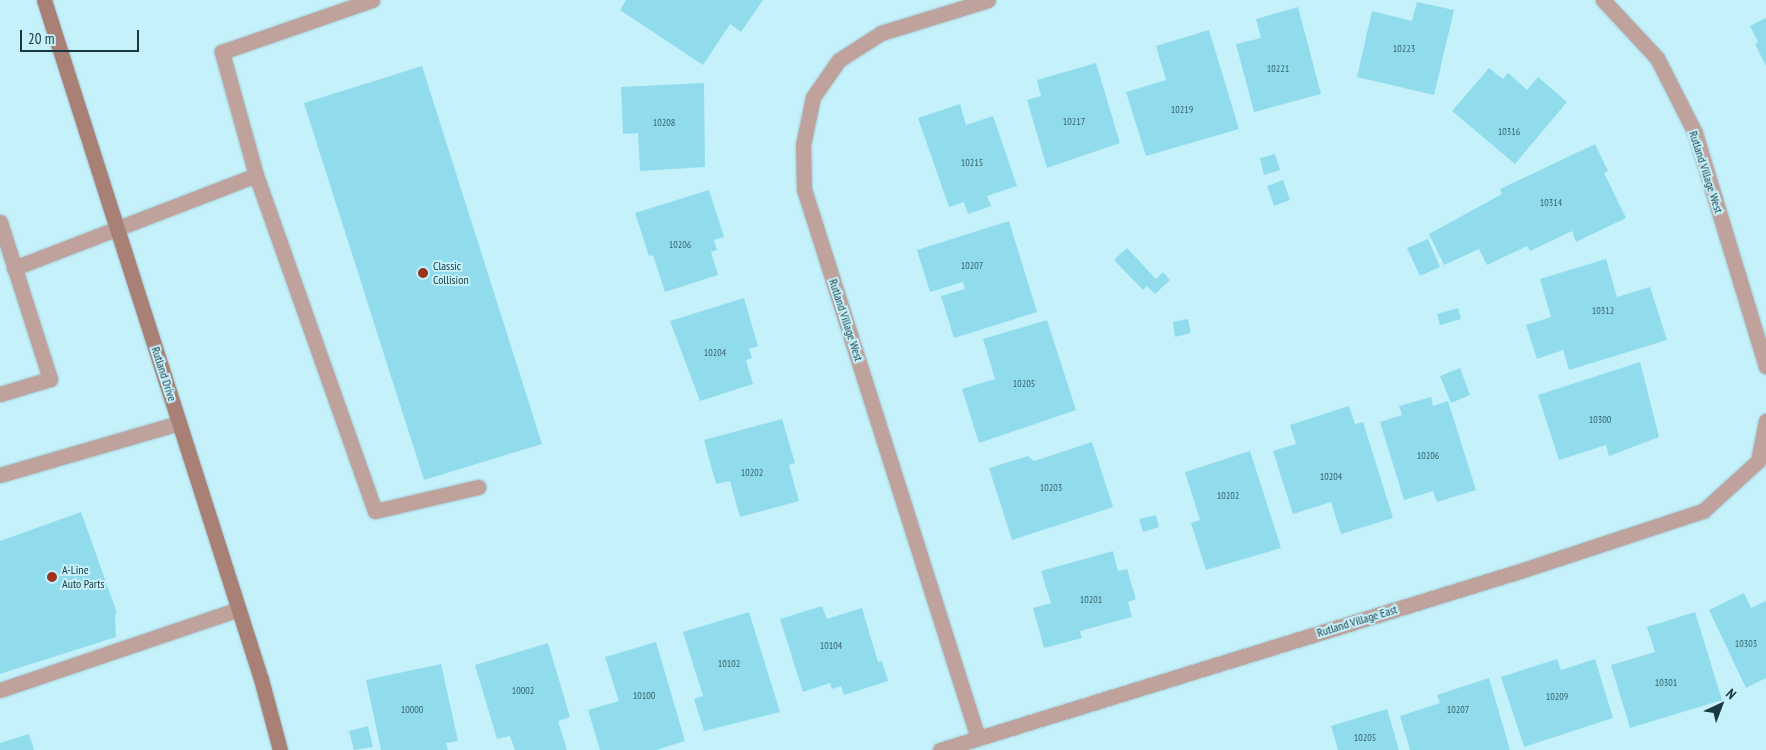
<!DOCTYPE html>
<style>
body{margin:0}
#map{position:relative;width:1766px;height:750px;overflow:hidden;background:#c5f1fb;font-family:"PT Sans Narrow",sans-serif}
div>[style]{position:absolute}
.building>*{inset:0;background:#90dced}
.roads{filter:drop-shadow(0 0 1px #a3ccd5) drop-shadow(0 0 1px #a3ccd5)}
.lane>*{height:15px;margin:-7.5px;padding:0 7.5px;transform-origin:7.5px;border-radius:7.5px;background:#bfa29b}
.street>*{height:15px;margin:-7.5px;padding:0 7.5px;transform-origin:7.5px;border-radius:7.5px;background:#bfa29b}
.secondary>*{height:15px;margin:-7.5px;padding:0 7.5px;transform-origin:7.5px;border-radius:7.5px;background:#a98076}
.dots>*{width:14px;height:14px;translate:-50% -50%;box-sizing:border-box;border:2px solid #c5f1fb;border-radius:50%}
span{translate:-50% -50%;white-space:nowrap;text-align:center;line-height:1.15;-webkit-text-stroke:4px #c5f1fb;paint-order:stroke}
.number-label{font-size:10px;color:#37616a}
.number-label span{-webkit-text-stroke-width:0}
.street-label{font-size:12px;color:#19383f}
.poi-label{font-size:12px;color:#19383f}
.left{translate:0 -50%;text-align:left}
.north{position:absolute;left:1696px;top:680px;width:50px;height:50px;-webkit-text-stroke:4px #c5f1fb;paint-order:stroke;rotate:43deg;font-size:14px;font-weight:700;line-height:20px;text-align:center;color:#19383f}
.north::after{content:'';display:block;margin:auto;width:18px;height:22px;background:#19383f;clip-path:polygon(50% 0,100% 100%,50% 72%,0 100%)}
.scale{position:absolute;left:20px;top:30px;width:119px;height:22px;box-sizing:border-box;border:2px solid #19383f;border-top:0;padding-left:6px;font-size:15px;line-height:18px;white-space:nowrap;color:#19383f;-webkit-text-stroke:4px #c5f1fb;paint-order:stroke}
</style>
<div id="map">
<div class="building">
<div style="clip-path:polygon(626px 0,763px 0,741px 32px,730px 24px,703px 65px,620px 10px)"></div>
<div style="clip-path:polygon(1417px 2px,1454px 10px,1434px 95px,1357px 77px,1372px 11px,1412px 21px)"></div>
<div style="clip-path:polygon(1298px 7px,1321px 94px,1254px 112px,1236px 44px,1261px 38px,1256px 19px)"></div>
<div style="clip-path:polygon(1766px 18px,1766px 66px,1755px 44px,1758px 42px,1750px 26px)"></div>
<div style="clip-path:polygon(1209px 30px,1239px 129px,1146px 156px,1126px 92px,1166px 80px,1156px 46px)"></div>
<div style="clip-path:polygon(1096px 63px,1120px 143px,1047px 168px,1027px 100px,1041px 96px,1037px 80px)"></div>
<div style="clip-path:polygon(422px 66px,542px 444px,424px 480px,304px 103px)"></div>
<div style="clip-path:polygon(1489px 68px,1503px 79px,1508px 73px,1527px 90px,1538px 77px,1567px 102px,1515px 164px,1452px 111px)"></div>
<div style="clip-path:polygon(704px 83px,705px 167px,640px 171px,638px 133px,623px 134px,621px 87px)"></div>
<div style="clip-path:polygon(960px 104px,966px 125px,993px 116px,1017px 186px,987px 196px,991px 206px,968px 214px,964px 202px,949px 207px,918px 118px)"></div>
<div style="clip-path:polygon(1595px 144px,1608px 171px,1604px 173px,1626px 218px,1576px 242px,1572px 231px,1530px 251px,1527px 246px,1487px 265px,1479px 249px,1444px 265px,1429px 234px,1502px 194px,1500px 189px)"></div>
<div style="clip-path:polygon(1275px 154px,1280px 170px,1264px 175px,1260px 158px)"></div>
<div style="clip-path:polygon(1283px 180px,1290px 200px,1274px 206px,1267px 186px)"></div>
<div style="clip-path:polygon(709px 190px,724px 237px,714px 240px,717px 250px,711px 252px,718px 275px,665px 292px,653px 255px,649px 256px,635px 213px)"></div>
<div style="clip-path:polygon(1009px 221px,1037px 312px,954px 338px,941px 296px,965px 289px,963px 282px,930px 292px,917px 250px)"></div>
<div style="clip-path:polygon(1428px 239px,1440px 267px,1420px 276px,1407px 248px)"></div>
<div style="clip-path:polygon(1127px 248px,1156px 279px,1163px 272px,1170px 280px,1155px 294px,1147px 286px,1143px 290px,1114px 260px)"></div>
<div style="clip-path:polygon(1606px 259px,1617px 297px,1650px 287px,1667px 340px,1569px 370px,1563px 350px,1537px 359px,1526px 325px,1551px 317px,1540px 279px)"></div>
<div style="clip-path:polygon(744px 298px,758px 346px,749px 349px,752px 358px,746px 360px,753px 384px,700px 401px,670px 321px)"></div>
<div style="clip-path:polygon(1458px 308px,1461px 319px,1440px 325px,1437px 314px)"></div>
<div style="clip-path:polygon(1188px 319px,1191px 333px,1175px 337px,1173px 322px)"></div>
<div style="clip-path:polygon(1047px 320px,1076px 410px,979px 443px,962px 389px,995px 379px,983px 339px)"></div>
<div style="clip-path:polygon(1640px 362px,1659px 437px,1609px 456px,1606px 445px,1559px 460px,1538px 395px)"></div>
<div style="clip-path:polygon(1460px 368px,1470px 395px,1451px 403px,1440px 376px)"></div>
<div style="clip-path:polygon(1431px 397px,1433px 406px,1448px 401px,1476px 490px,1437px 502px,1433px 491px,1404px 500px,1380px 422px,1402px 415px,1399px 406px)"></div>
<div style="clip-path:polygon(1349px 406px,1355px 424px,1363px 422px,1393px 518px,1341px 534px,1331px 502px,1293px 514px,1273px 451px,1296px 444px,1290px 425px)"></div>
<div style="clip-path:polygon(782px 419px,795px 463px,789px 465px,799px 501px,740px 517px,730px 481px,716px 484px,704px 440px)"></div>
<div style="clip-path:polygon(1092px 442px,1113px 507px,1012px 540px,989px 468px,1028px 456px,1034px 461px)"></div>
<div style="clip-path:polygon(1250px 451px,1281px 548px,1206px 570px,1191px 523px,1200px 520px,1185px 472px)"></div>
<div style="clip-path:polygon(81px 512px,117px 613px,115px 614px,116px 637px,0 674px,0 541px)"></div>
<div style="clip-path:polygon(1156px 515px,1159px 527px,1143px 532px,1139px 519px)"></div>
<div style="clip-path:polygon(1113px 551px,1118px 571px,1127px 569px,1136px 599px,1128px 602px,1132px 617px,1080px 631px,1082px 638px,1044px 648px,1033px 608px,1051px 603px,1041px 571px)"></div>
<div style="clip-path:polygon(1744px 593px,1751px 608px,1766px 601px,1766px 678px,1746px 688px,1709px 610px)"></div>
<div style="clip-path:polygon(822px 606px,827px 619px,862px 608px,878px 662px,882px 661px,888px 681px,844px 695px,841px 686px,832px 689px,830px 683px,803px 692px,780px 619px)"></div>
<div style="clip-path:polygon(749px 612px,780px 712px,704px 731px,694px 699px,703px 696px,683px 632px)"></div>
<div style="clip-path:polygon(1695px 612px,1722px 700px,1630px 728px,1611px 665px,1655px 652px,1647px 627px)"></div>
<div style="clip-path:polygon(656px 642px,685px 741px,656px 750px,600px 750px,588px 710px,619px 701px,605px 657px)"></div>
<div style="clip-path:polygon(548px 643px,570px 717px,558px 721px,567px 750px,515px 750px,510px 736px,497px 739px,475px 665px)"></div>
<div style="clip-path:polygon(1557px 659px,1561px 670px,1595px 659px,1613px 718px,1524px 747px,1501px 677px)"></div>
<div style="clip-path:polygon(441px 664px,458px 741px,446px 743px,448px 750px,381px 750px,366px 680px)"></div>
<div style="clip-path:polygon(1489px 678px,1510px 750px,1410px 750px,1400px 716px,1440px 703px,1437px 695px)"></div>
<div style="clip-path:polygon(1387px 709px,1399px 750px,1338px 750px,1331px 726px)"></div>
<div style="clip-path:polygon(368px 726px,373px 747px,354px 750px,349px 731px)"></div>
<div style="clip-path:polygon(29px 734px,34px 750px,0 750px,0 743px)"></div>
</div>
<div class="roads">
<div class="lane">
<div style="left:256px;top:175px;width:356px;rotate:70.5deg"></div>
<div style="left:375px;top:511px;width:106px;rotate:-13.1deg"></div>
<div style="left:0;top:222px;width:165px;rotate:72.3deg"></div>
<div style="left:50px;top:379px;width:52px;rotate:163.3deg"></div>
<div style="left:14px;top:268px;width:259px;rotate:-21deg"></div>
<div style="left:256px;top:175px;width:128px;rotate:-105.5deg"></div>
<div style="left:222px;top:52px;width:159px;rotate:-19.1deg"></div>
<div style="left:0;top:475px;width:186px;rotate:-16.2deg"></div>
<div style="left:0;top:690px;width:252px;rotate:-18.7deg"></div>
</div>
<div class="street">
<div style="left:1603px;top:0;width:79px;rotate:47deg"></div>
<div style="left:1657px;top:58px;width:84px;rotate:63.1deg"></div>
<div style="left:1695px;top:133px;width:244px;rotate:73.1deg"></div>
<div style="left:978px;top:738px;width:576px;rotate:-107.59deg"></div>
<div style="left:804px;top:189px;width:44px;rotate:-91.3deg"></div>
<div style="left:803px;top:145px;width:49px;rotate:-78.2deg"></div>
<div style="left:813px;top:97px;width:45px;rotate:-54.9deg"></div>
<div style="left:839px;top:60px;width:50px;rotate:-32.7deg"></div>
<div style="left:881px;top:33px;width:112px;rotate:-17.1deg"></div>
<div style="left:940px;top:750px;width:607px;rotate:-17.15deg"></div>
<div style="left:1520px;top:571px;width:193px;rotate:-18.2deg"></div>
<div style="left:1703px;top:511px;width:74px;rotate:-42.3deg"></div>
<div style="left:1758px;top:461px;width:41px;rotate:-78.7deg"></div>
</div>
<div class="secondary">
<div style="left:44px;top:0;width:713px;rotate:72.28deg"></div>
<div style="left:261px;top:679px;width:73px;rotate:75deg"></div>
</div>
</div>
<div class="dots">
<div style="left:423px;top:273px;background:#9c331d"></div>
<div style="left:52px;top:577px;background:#9c331d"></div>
</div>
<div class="number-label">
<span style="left:1404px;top:49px">10223</span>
<span style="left:1278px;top:69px">10221</span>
<span style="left:1182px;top:110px">10219</span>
<span style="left:1074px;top:122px">10217</span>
<span style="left:664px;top:123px">10208</span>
<span style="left:1509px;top:132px">10316</span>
<span style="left:972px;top:163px">10215</span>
<span style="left:1551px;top:203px">10314</span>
<span style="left:680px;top:245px">10206</span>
<span style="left:972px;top:266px">10207</span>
<span style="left:1603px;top:311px">10312</span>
<span style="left:715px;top:353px">10204</span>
<span style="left:1024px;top:384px">10205</span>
<span style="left:1600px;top:420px">10300</span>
<span style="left:1428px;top:456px">10206</span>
<span style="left:752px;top:473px">10202</span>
<span style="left:1331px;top:477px">10204</span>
<span style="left:1051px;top:488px">10203</span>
<span style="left:1228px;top:496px">10202</span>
<span style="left:1091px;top:600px">10201</span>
<span style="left:1746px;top:644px">10303</span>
<span style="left:831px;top:646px">10104</span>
<span style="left:729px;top:664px">10102</span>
<span style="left:1666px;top:683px">10301</span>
<span style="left:523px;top:691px">10002</span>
<span style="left:644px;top:696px">10100</span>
<span style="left:1557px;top:697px">10209</span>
<span style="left:412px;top:710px">10000</span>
<span style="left:1458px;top:710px">10207</span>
<span style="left:1365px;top:738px">10205</span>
</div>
<div class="street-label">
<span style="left:1706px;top:172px;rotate:72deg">Rutland Village West</span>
<span style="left:846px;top:320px;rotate:72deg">Rutland Village West</span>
<span style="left:164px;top:374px;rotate:72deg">Rutland Drive</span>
<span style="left:1357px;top:621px;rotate:-17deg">Rutland Village East</span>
</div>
<div class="poi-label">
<span class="left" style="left:433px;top:273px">Classic<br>Collision</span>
<span class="left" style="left:62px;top:577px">A-Line<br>Auto Parts</span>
</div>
<div class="north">N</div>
<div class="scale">20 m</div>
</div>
